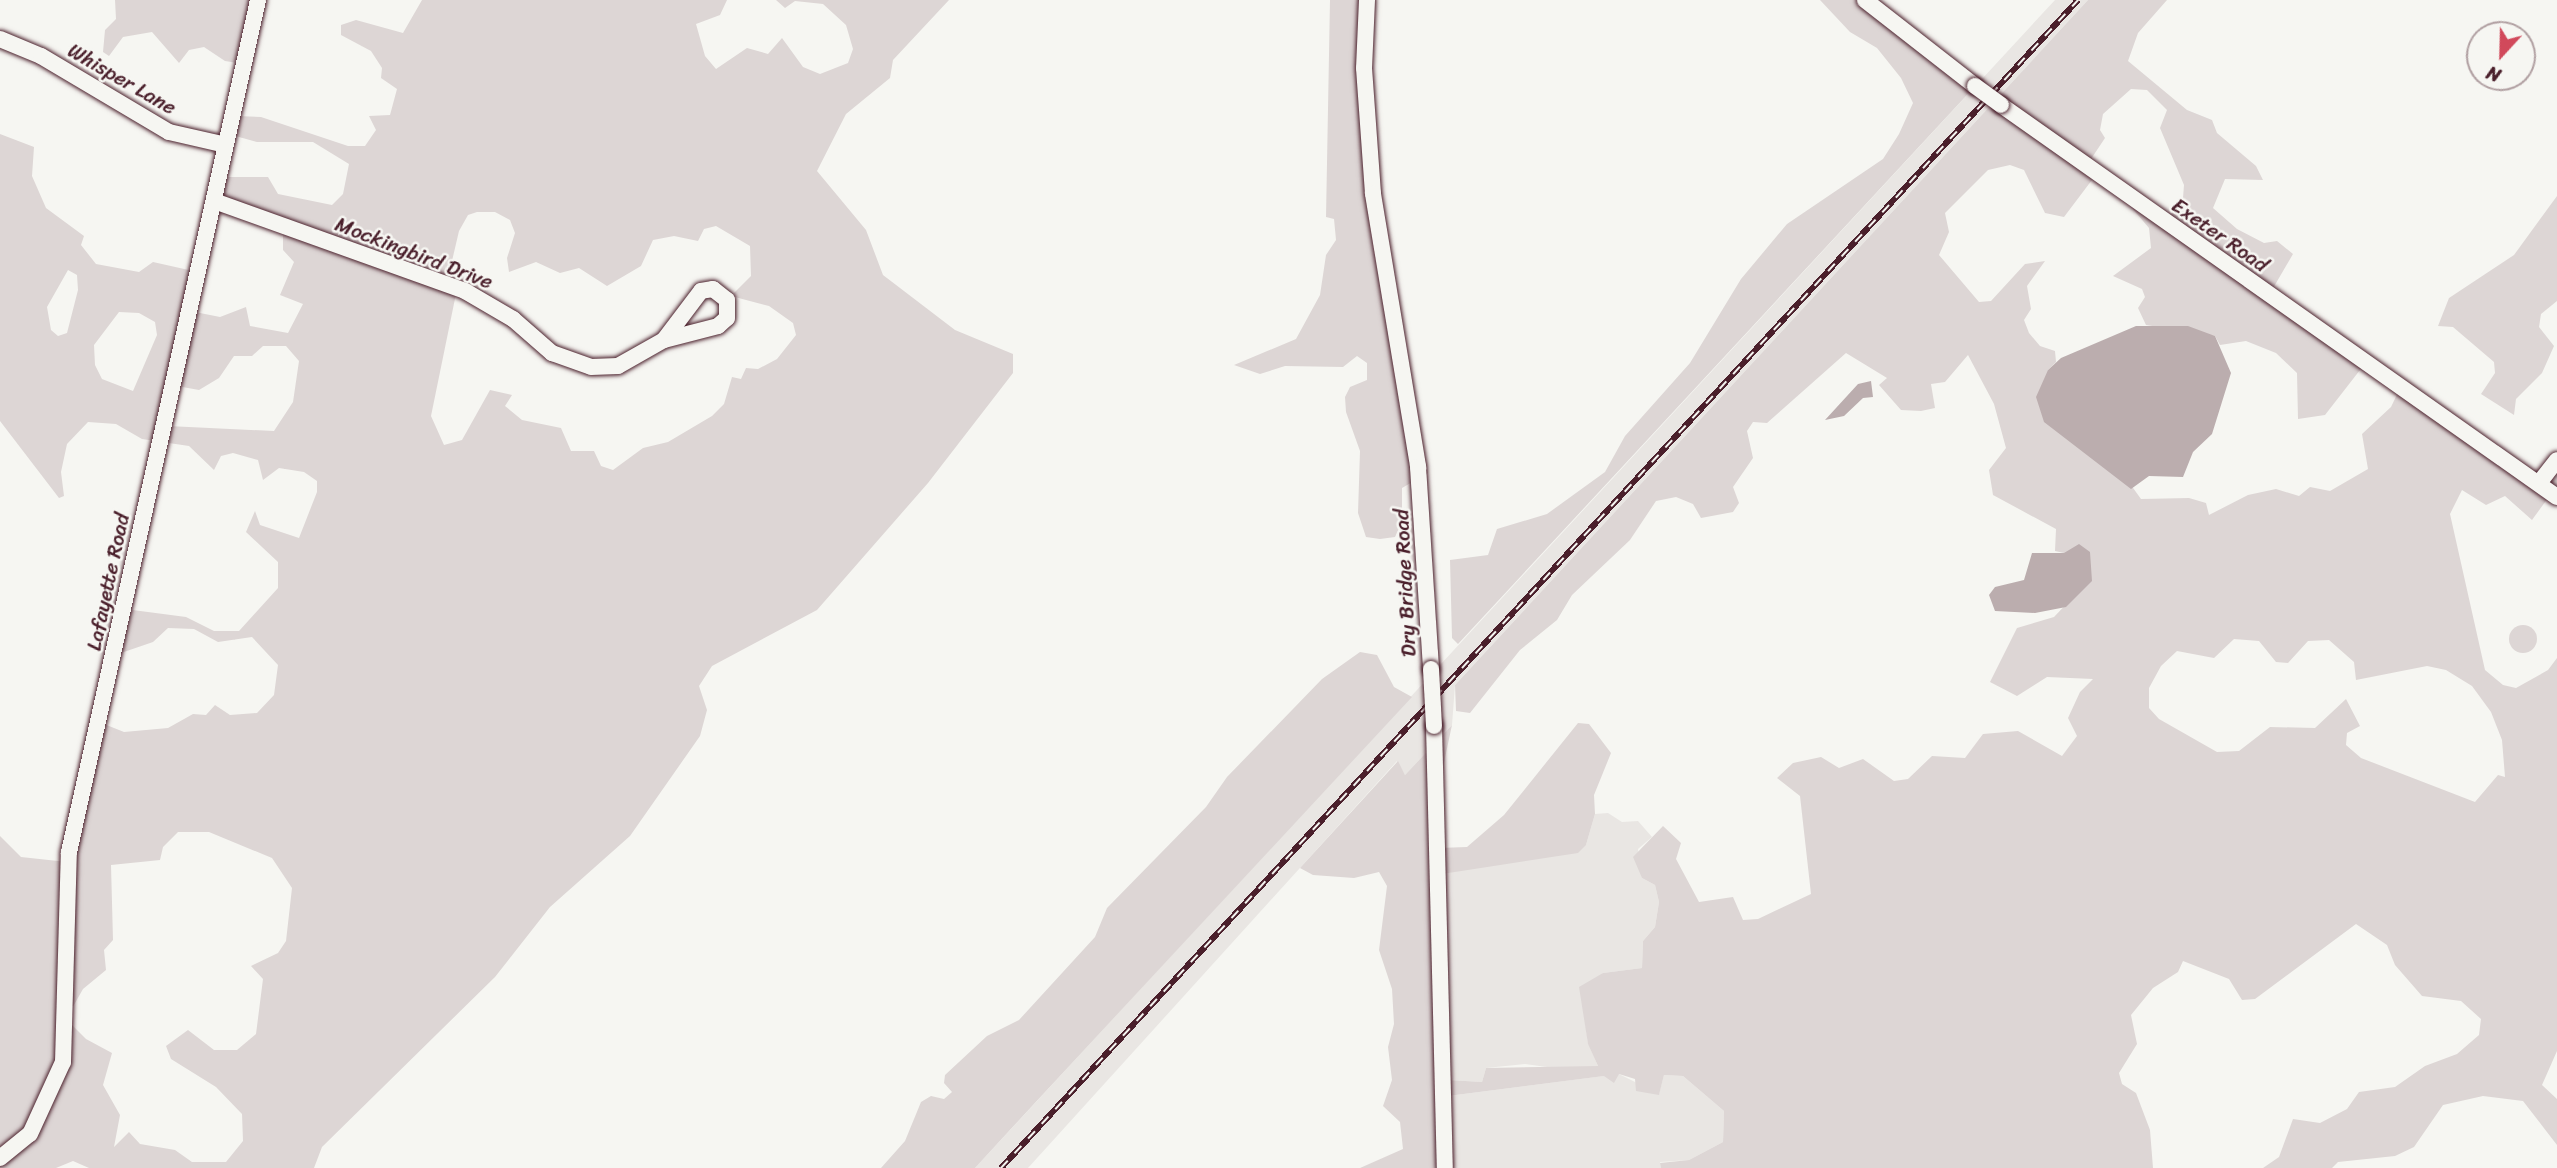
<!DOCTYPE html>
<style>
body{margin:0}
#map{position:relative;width:2557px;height:1168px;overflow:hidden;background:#f6f6f2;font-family:Sriracha,sans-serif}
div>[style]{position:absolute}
.built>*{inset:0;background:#e9e6e3}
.green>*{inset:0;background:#ddd6d5}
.round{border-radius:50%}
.water>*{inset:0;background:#bbadae}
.roads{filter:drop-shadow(0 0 2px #4a1f2b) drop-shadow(0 0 2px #4a1f2b)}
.minor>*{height:16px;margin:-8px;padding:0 8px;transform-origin:8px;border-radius:8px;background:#f6f6f2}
.rail>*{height:6px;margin-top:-3px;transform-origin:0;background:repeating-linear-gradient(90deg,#f6f6f2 0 10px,#4a1f2b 0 20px);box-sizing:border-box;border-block:2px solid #4a1f2b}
.bridges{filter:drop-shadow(0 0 2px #4a1f2b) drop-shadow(0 0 2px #4a1f2b)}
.minor-bridge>*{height:16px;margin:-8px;padding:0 8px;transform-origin:8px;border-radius:8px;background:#f6f6f2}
span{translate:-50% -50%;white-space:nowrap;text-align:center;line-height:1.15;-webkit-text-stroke:5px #f6f6f2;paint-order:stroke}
.street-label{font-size:21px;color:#4a1f2b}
.north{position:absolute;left:2466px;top:21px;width:70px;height:70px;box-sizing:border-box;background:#f6f6f2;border:2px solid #b1a0a2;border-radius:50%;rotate:202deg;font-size:19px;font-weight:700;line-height:28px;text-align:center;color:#4a1f2b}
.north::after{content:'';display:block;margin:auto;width:24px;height:32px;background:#d1495b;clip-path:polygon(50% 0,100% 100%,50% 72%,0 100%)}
</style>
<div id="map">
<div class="built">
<div style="clip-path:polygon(2055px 0,2088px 0,1455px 685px,1452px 725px,1405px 775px,1397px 761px,1028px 1168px,975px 1168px)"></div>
<div style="clip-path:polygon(1608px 813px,1622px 822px,1638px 821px,1652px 837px,1638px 849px,1642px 878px,1655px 885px,1659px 902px,1655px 927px,1643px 941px,1642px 968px,1603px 973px,1582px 997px,1588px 1043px,1598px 1066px,1576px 1071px,1525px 1064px,1486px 1068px,1482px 1082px,1449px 1080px,1442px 874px,1586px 845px,1595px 814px)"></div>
<div style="clip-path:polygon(1619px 1074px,1659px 1094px,1664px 1075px,1683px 1076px,1724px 1111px,1723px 1142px,1689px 1160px,1660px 1162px,1661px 1168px,1446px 1168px,1448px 1096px)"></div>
</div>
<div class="green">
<div style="clip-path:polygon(115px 0,259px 0,244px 64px,225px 61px,204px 47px,189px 50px,179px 63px,152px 32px,123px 37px,109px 56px,103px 52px,105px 30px,116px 19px)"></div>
<div style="clip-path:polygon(evenodd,422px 0,727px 0,720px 15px,696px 24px,705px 56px,716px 69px,747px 48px,768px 54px,782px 38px,803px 67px,820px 74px,848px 63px,853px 49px,846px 25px,823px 4px,795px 1px,785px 8px,776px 0,949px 0,893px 60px,890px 78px,846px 114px,817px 171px,866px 230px,883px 275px,955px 330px,1013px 354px,1013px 373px,928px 483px,817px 610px,712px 666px,699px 686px,707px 710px,700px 736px,630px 836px,550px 907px,495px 977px,322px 1147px,314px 1168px,89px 1168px,73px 1161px,56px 1168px,0 1168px,0 836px,21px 857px,67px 862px,99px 722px,124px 732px,168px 728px,193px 714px,206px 715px,215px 705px,230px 715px,257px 713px,274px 695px,278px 665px,252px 637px,218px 642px,194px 629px,168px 628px,153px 642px,118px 654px,125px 609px,186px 617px,214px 631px,239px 631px,278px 588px,278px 562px,246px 532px,255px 511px,260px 525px,299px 538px,317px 492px,317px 481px,304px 472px,279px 468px,263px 480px,258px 460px,233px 453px,221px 456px,214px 470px,189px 446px,142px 439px,116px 424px,88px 422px,67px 444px,61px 472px,64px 496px,59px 498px,0 421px,0 134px,34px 147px,32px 176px,46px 208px,84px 236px,81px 245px,96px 264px,139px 272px,153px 262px,202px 273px,195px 312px,220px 317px,246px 307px,250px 326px,288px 333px,303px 304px,280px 295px,294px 262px,283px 250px,283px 223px,220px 203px,226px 177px,268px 177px,278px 194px,332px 205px,343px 194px,349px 164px,313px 142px,257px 142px,232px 135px,237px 116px,261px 117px,348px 146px,365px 146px,376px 130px,369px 116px,390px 115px,397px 89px,381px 78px,382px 68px,371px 51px,341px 35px,341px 25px,356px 20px,403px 33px,422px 0,477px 212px,495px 212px,510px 220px,515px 233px,507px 258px,509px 272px,536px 262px,560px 273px,579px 268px,607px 286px,641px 266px,653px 240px,674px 236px,698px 241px,704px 229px,716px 226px,750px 246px,751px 276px,731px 296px,769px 306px,793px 323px,796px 335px,777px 359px,758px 369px,746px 368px,741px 379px,732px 377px,724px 404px,712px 416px,668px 442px,643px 448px,613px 470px,601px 466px,594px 451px,571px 451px,561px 428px,522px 420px,505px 406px,512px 395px,490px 390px,462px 440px,444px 445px,431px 416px,458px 284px,448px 278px,459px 231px,468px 215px,477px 212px,422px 0,68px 270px,77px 275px,78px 290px,67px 333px,58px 336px,51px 330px,47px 307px,68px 270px,422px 0,119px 312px,139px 313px,155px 322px,157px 335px,133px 391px,102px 379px,95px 365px,94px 345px,119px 312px,422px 0,263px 346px,286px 346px,299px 361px,293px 402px,274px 431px,168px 426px,177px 386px,199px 390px,219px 378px,234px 356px,252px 356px,263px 346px,422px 0,178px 832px,209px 832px,272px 858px,292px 888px,286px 941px,278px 953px,251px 966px,263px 979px,256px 1034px,237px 1050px,214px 1050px,188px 1030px,166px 1046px,171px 1059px,216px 1087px,242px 1114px,243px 1141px,226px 1162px,192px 1162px,175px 1150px,140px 1144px,129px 1132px,114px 1147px,120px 1115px,103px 1085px,112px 1053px,86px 1039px,66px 1019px,83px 989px,106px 970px,104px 950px,113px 940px,111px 865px,160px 860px,163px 847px,178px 832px)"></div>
<div style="clip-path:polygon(1330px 0,1368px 0,1373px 199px,1428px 473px,1402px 488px,1402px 522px,1395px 537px,1380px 539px,1366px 537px,1358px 513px,1360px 451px,1346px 412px,1345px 397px,1350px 387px,1367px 380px,1367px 363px,1357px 356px,1343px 367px,1285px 366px,1260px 374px,1234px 365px,1296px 339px,1320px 295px,1326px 255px,1336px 240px,1334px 219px,1326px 217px)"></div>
<div style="clip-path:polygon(1820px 0,1873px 0,1979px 82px,1458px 644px,1452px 638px,1450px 560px,1488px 555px,1497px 529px,1547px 514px,1605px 472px,1625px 436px,1690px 363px,1741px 279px,1787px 224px,1883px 159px,1899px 134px,1913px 103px,1901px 78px,1877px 48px,1850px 32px)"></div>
<div style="clip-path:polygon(evenodd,2088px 0,2167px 0,2138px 33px,2128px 61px,2187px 110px,2212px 120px,2217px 133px,2256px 166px,2263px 180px,2225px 179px,2213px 208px,2237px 229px,2264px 243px,2277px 241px,2293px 254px,2272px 290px,2367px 361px,2325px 415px,2298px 419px,2297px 373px,2276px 353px,2246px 341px,2220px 345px,2215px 336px,2146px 325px,2138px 308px,2145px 297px,2142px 289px,2113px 276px,2151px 248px,2149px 228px,2126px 201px,2169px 216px,2183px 198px,2184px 185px,2160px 128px,2167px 110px,2147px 90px,2131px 89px,2103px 114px,2100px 130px,2105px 138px,2091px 159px,2101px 168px,2064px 217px,2045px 213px,2024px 170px,2010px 165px,1988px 170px,1945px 213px,1949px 232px,1939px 255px,1979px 302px,1991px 301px,2025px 264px,2045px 261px,2027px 286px,2031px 309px,2024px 320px,2029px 333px,2040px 346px,2055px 351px,2056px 362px,2048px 370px,2141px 499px,2189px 498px,2206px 503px,2209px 515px,2248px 495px,2276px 489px,2299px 496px,2310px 487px,2330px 491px,2368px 469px,2362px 434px,2391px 407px,2402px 384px,2537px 478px,2557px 461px,2557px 494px,2553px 491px,2532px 520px,2505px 496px,2486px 505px,2462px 490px,2450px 514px,2485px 670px,2503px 685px,2516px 688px,2548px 670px,2557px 658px,2557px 1051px,2542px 1085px,2557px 1099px,2557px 1145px,2523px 1101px,2483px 1096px,2443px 1105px,2414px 1147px,2395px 1156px,2338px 1162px,2332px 1168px,2263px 1168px,2279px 1157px,2293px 1119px,2320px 1123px,2347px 1109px,2359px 1092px,2395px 1087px,2425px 1066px,2457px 1054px,2479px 1035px,2481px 1019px,2461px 1001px,2422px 996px,2395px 965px,2387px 945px,2356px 924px,2255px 999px,2242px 1000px,2229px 979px,2183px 961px,2178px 972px,2153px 988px,2131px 1015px,2137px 1044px,2119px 1073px,2122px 1084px,2136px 1093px,2150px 1130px,2153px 1168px,1661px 1168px,1660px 1163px,1689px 1160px,1723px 1142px,1724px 1111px,1683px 1076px,1664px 1075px,1659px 1095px,1636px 1091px,1635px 1079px,1619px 1074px,1614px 1083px,1604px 1076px,1448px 1096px,1446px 1168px,1360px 1168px,1403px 1149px,1400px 1122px,1383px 1106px,1392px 1080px,1388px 1047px,1394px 1024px,1392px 989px,1379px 950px,1387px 886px,1379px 872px,1354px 878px,1313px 875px,1300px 868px,1398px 761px,1405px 775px,1452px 725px,1442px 772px,1439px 848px,1467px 847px,1504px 815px,1578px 723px,1589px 724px,1611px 753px,1594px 795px,1595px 814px,1586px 845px,1578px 853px,1442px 874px,1449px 1080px,1482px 1082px,1486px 1068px,1598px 1066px,1588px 1044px,1579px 987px,1603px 973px,1642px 968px,1643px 941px,1655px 927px,1659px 902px,1655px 885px,1642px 878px,1633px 857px,1663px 826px,1681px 843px,1676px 859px,1699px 902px,1733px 897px,1743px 920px,1758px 919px,1811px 894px,1800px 796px,1777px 778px,1793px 763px,1821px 757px,1839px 768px,1863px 759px,1894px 781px,1908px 779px,1932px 756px,1965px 758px,1983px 734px,2018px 731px,2062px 756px,2077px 736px,2068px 718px,2080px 692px,2093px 679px,2047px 677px,2017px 696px,1990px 682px,2017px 628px,2054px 617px,2073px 597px,2064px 553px,2055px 551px,2056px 529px,1993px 495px,1989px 470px,2006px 448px,1994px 404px,1968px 355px,1945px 382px,1931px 384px,1935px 408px,1921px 411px,1901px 410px,1879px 385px,1887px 378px,1846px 353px,1767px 423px,1753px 422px,1747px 431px,1753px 458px,1733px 487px,1739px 503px,1733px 512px,1701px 518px,1693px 504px,1676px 497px,1656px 501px,1630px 540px,1572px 595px,1557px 620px,1520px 650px,1470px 713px,1456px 711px,1455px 685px,2088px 0,2234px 639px,2259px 641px,2276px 662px,2288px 663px,2308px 641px,2329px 640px,2354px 662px,2356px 680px,2427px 666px,2446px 670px,2472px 686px,2491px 712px,2502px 740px,2505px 777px,2498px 775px,2475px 802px,2361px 758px,2346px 745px,2347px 733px,2360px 726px,2346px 699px,2315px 728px,2270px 727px,2239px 751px,2217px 752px,2159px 719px,2149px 708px,2149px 688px,2161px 666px,2177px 651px,2214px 658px,2234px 639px)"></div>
<div style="clip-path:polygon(2557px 196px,2557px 301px,2541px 314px,2539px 327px,2554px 346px,2542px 373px,2516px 399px,2514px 415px,2481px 394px,2495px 373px,2494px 362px,2453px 327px,2438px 326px,2449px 298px,2514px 255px)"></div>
<div class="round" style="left:2509px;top:625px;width:28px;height:28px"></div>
<div style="clip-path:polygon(1360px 652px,1377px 655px,1394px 687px,1412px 697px,1034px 1104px,975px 1168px,881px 1168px,905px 1141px,921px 1102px,931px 1096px,944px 1099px,952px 1092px,944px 1083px,945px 1075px,987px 1036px,1019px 1020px,1095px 937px,1107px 908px,1206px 807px,1227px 777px,1322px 679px)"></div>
</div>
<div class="water">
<div style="clip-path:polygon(2136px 326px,2188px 326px,2215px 336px,2231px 373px,2212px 434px,2193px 452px,2183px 477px,2149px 476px,2131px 489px,2044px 422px,2036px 397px,2048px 370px,2061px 358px)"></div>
<div style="clip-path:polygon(1871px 381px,1873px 397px,1863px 398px,1844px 416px,1825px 420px,1858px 384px)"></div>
<div style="clip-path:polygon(2079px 544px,2090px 552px,2092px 581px,2066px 607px,2035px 613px,1995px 611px,1989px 595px,1995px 587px,2024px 580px,2032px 553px,2064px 553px)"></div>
</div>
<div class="roads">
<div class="minor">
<div style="left:1367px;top:0;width:68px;rotate:92.5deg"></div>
<div style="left:1364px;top:68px;width:126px;rotate:85.9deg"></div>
<div style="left:1373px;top:194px;width:277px;rotate:80.6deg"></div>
<div style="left:1418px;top:467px;width:202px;rotate:86.3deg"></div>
<div style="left:1865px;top:0;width:140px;rotate:38deg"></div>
<div style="left:0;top:39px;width:44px;rotate:22.5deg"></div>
<div style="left:41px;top:56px;width:149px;rotate:30.7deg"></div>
<div style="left:169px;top:132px;width:58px;rotate:12.8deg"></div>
<div style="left:2001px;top:105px;width:680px;rotate:35.19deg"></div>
<div style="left:214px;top:201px;width:267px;rotate:19.7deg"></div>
<div style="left:465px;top:291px;width:56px;rotate:30.3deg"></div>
<div style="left:513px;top:319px;width:52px;rotate:41.1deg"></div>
<div style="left:552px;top:353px;width:41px;rotate:19.7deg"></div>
<div style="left:591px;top:367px;width:27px;rotate:-2deg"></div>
<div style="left:618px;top:366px;width:53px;rotate:-29.5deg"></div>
<div style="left:664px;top:340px;width:56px;rotate:-14.5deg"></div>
<div style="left:718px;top:326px;width:12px;rotate:-42deg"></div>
<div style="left:727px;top:318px;width:18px;rotate:-90deg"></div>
<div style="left:727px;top:300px;width:18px;rotate:-142deg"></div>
<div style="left:713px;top:289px;width:12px;rotate:171deg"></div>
<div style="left:701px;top:291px;width:61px;rotate:127.1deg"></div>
<div style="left:2539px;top:483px;width:29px;rotate:-52deg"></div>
<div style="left:1434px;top:726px;width:442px;rotate:88.6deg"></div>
<div style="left:0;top:1158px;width:38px;rotate:-39deg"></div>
<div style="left:30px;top:1134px;width:79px;rotate:-65.4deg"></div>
<div style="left:63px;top:1062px;width:210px;rotate:-88.4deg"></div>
<div style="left:69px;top:852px;width:873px;rotate:-77.49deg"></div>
</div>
</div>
<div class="rail">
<div style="left:1001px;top:1168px;width:1589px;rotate:-47.32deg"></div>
</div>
<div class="bridges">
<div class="minor-bridge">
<div style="left:1975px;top:86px;width:32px;rotate:36deg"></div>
<div style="left:1431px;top:669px;width:57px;rotate:87deg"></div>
</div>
</div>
<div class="street-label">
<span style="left:122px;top:79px;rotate:30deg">Whisper Lane</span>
<span style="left:2220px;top:235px;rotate:35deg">Exeter Road</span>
<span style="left:414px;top:253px;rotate:21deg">Mockingbird Drive</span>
<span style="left:108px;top:582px;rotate:-78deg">Lafayette Road</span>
<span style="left:1405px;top:583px;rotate:-93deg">Dry Bridge Road</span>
</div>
<div class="north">N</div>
</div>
